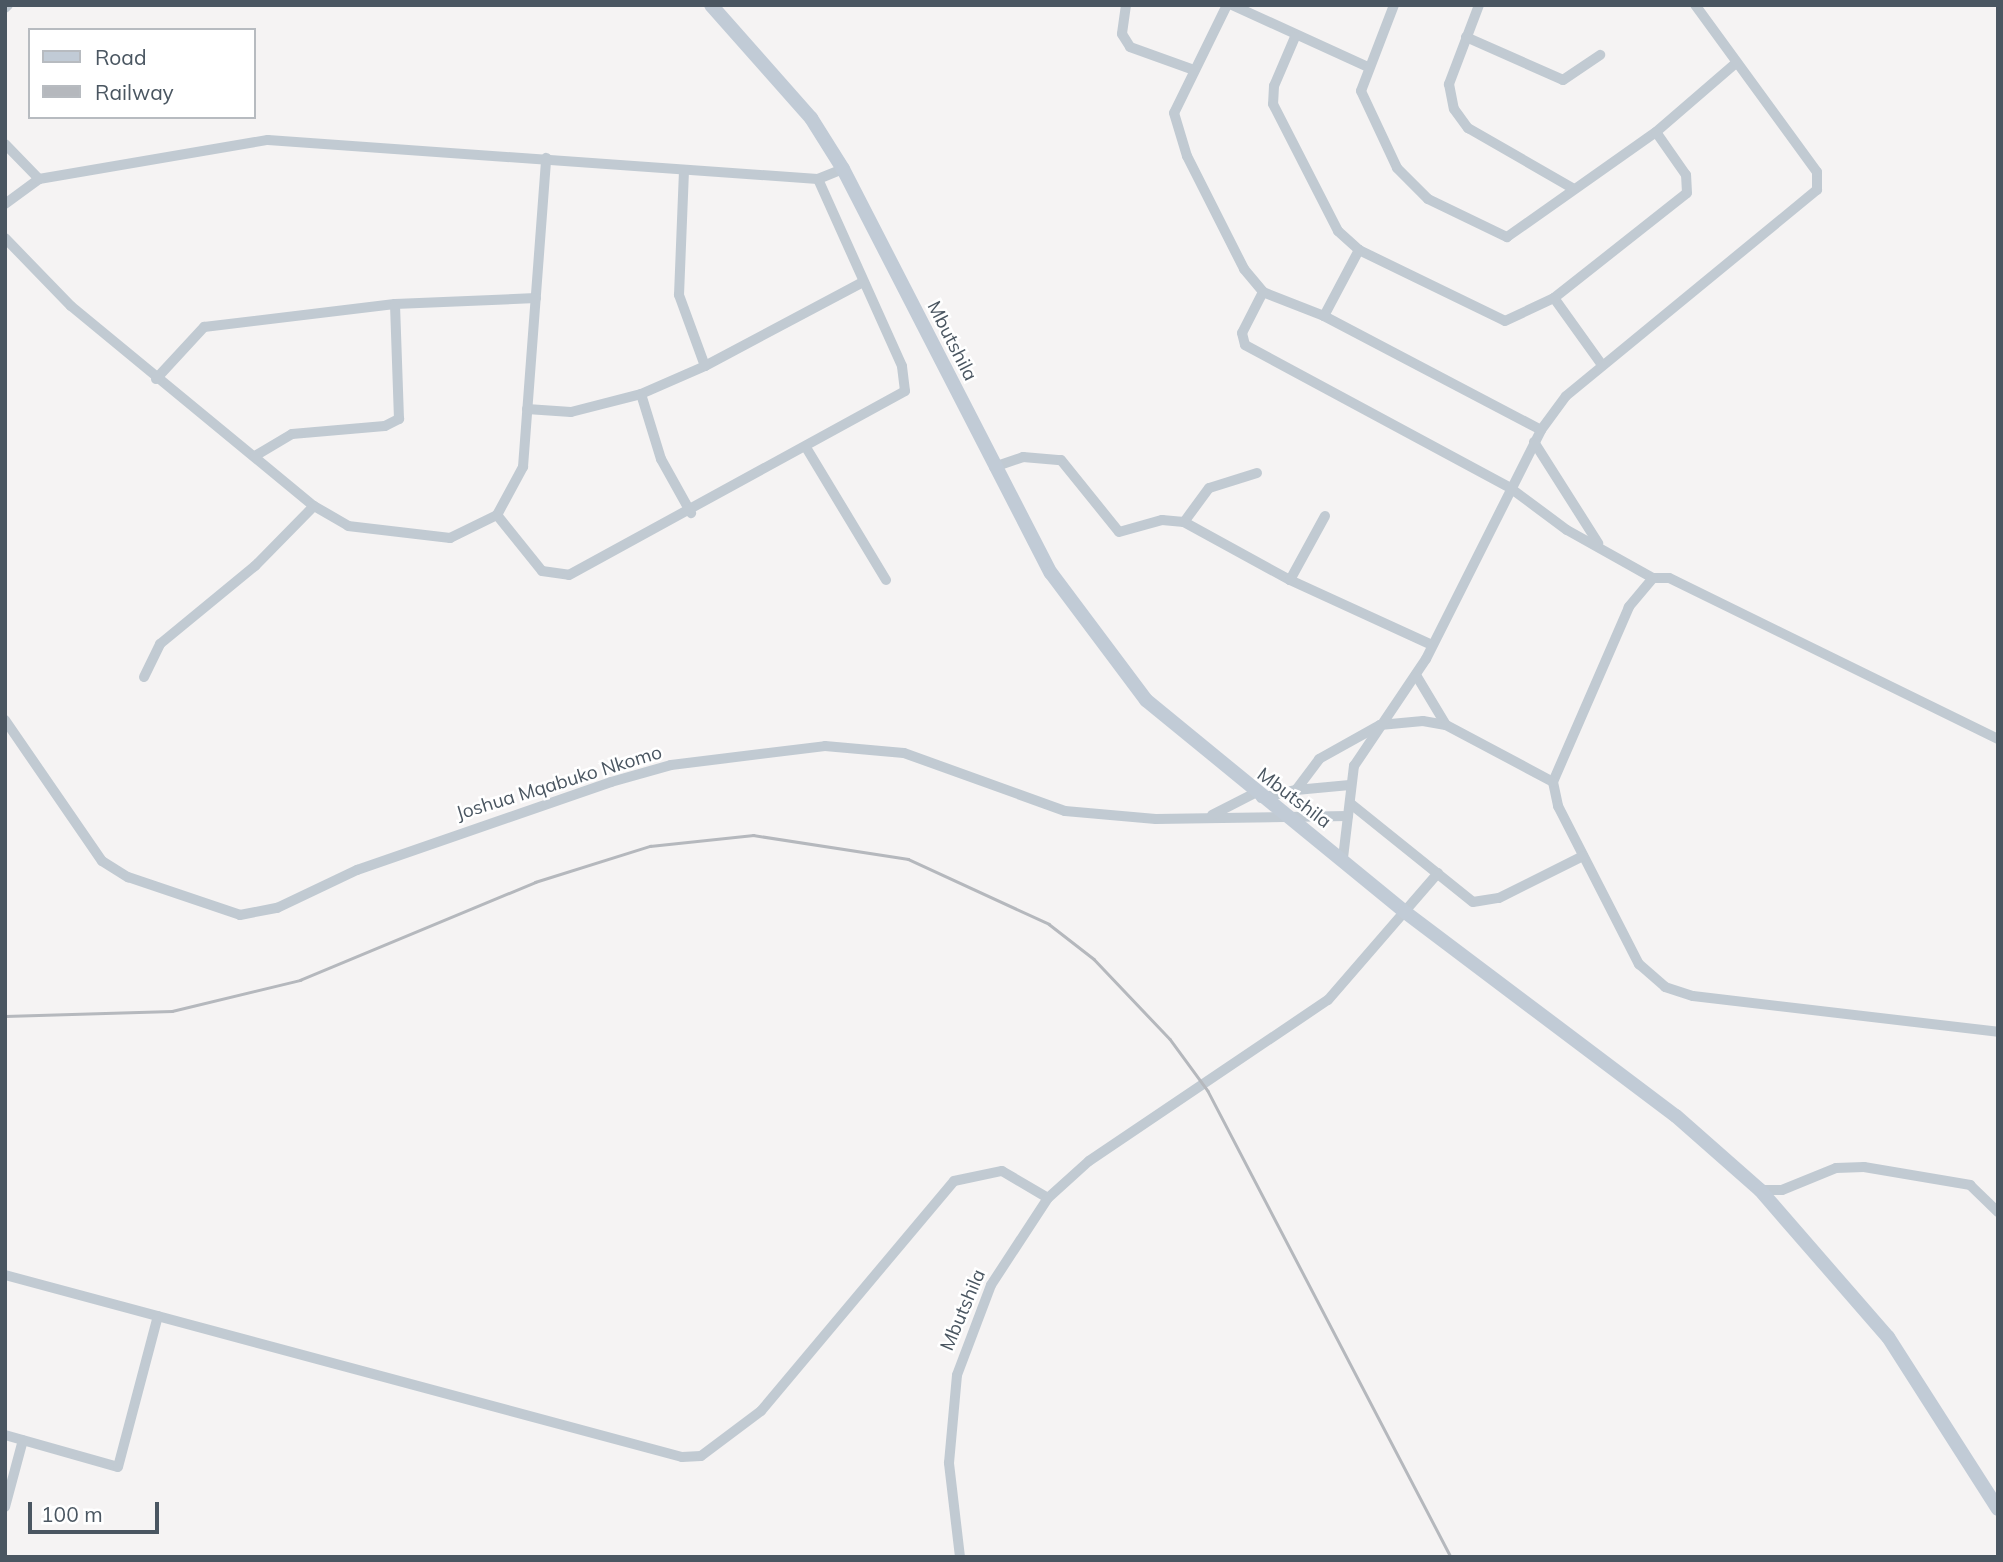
<!DOCTYPE html>
<style>
body{margin:0}
#map{position:relative;width:2003px;height:1562px;overflow:hidden;background:#f5f3f3;font-family:Mulish,sans-serif}
div>[style]{position:absolute}
.street>*{height:10px;margin:-5px;padding:0 5px;transform-origin:5px;border-radius:5px;background:#c1cad2}
.secondary>*{height:14px;margin:-7px;padding:0 7px;transform-origin:7px;border-radius:7px;background:#c1cbd6}
.rail>*{height:2.5px;margin:-1.25px;padding:0 1.25px;transform-origin:1.25px;border-radius:1.25px;background:#b5b8bd}
span{translate:-50% -50%;white-space:nowrap;text-align:center;line-height:1.15;-webkit-text-stroke:5px #fff;paint-order:stroke}
.street-label{font-size:19px;color:#4a5661}
.frame{position:absolute;inset:0;border:7px solid #4a5661;pointer-events:none}
.legend{position:absolute;left:28px;top:28px;width:228px;height:91px;box-sizing:border-box;background:#fff;border:2px solid #b7bbc0;margin:0;padding:9px 12px;list-style:none;font-size:21px;color:#4a5661}
.legend li{display:flex;align-items:center;gap:14px;height:35px}
.legend b{width:35px;border:2px solid #b7bbc0}
.scale{position:absolute;left:28px;top:1502px;width:131px;height:32px;box-sizing:border-box;border:4px solid #4a5661;border-top:0;padding-left:9px;font-size:21px;line-height:24px;white-space:nowrap;color:#4a5661;-webkit-text-stroke:5px #fff;paint-order:stroke}
</style>
<div id="map">
<div class="street">
<div style="left:1126px;top:5px;width:29px;rotate:98deg"></div>
<div style="left:1122px;top:34px;width:15px;rotate:58deg"></div>
<div style="left:1130px;top:47px;width:68px;rotate:19.8deg"></div>
<div style="left:1227px;top:5px;width:120px;rotate:116.1deg"></div>
<div style="left:1174px;top:113px;width:45px;rotate:73.2deg"></div>
<div style="left:1187px;top:156px;width:127px;rotate:63.2deg"></div>
<div style="left:1244px;top:269px;width:30px;rotate:50deg"></div>
<div style="left:1263px;top:292px;width:66px;rotate:21.5deg"></div>
<div style="left:1324px;top:316px;width:245px;rotate:27.7deg"></div>
<div style="left:1232px;top:5px;width:147px;rotate:24.5deg"></div>
<div style="left:1394px;top:5px;width:92px;rotate:111deg"></div>
<div style="left:1361px;top:91px;width:85px;rotate:64.9deg"></div>
<div style="left:1397px;top:168px;width:44px;rotate:45deg"></div>
<div style="left:1428px;top:199px;width:88px;rotate:25.7deg"></div>
<div style="left:1507px;top:237px;width:182px;rotate:-35.2deg"></div>
<div style="left:1656px;top:132px;width:106px;rotate:-40.8deg"></div>
<div style="left:1479px;top:5px;width:85px;rotate:110.8deg"></div>
<div style="left:1449px;top:84px;width:25px;rotate:79deg"></div>
<div style="left:1454px;top:109px;width:24px;rotate:54deg"></div>
<div style="left:1468px;top:128px;width:122px;rotate:29.9deg"></div>
<div style="left:5px;top:8px;width:4px;rotate:-45deg"></div>
<div style="left:1295px;top:37px;width:53px;rotate:113.2deg"></div>
<div style="left:1274px;top:86px;width:18px;rotate:93deg"></div>
<div style="left:1273px;top:104px;width:143px;rotate:62.9deg"></div>
<div style="left:1338px;top:231px;width:28px;rotate:42deg"></div>
<div style="left:1359px;top:250px;width:162px;rotate:25.9deg"></div>
<div style="left:1505px;top:321px;width:54px;rotate:-25.1deg"></div>
<div style="left:1554px;top:298px;width:169px;rotate:-38.3deg"></div>
<div style="left:1687px;top:193px;width:18px;rotate:-93deg"></div>
<div style="left:1686px;top:175px;width:52px;rotate:-124.9deg"></div>
<div style="left:1466px;top:37px;width:106px;rotate:23.9deg"></div>
<div style="left:1563px;top:80px;width:45px;rotate:-34deg"></div>
<div style="left:5px;top:144px;width:49px;rotate:45.8deg"></div>
<div style="left:5px;top:204px;width:42px;rotate:-36.3deg"></div>
<div style="left:39px;top:179px;width:232px;rotate:-9.7deg"></div>
<div style="left:268px;top:140px;width:551px;rotate:4.06deg"></div>
<div style="left:818px;top:179px;width:27px;rotate:-22deg"></div>
<div style="left:5px;top:238px;width:95px;rotate:45.9deg"></div>
<div style="left:71px;top:306px;width:315px;rotate:39.5deg"></div>
<div style="left:314px;top:506px;width:39px;rotate:30deg"></div>
<div style="left:348px;top:526px;width:103px;rotate:6.7deg"></div>
<div style="left:450px;top:538px;width:52px;rotate:-26.1deg"></div>
<div style="left:497px;top:515px;width:55px;rotate:-61.6deg"></div>
<div style="left:523px;top:467px;width:310px;rotate:-85.7deg"></div>
<div style="left:1263px;top:292px;width:46px;rotate:117.1deg"></div>
<div style="left:1242px;top:333px;width:12px;rotate:76deg"></div>
<div style="left:1245px;top:345px;width:300px;rotate:28.3deg"></div>
<div style="left:1509px;top:487px;width:72px;rotate:36.6deg"></div>
<div style="left:1567px;top:530px;width:98px;rotate:29.2deg"></div>
<div style="left:1554px;top:298px;width:82px;rotate:54.4deg"></div>
<div style="left:1324px;top:316px;width:75px;rotate:-62.1deg"></div>
<div style="left:705px;top:366px;width:179px;rotate:-28deg"></div>
<div style="left:156px;top:379px;width:71px;rotate:-47.3deg"></div>
<div style="left:204px;top:327px;width:192px;rotate:-6.9deg"></div>
<div style="left:395px;top:304px;width:141px;rotate:-2.4deg"></div>
<div style="left:641px;top:394px;width:68px;rotate:72.9deg"></div>
<div style="left:661px;top:459px;width:62px;rotate:60.9deg"></div>
<div style="left:527px;top:409px;width:44px;rotate:3.9deg"></div>
<div style="left:571px;top:412px;width:72px;rotate:-14.4deg"></div>
<div style="left:641px;top:394px;width:70px;rotate:-23.6deg"></div>
<div style="left:705px;top:366px;width:76px;rotate:-110.1deg"></div>
<div style="left:679px;top:295px;width:125px;rotate:-87.7deg"></div>
<div style="left:1534px;top:442px;width:120px;rotate:57.6deg"></div>
<div style="left:807px;top:449px;width:153px;rotate:58.9deg"></div>
<div style="left:255px;top:456px;width:43px;rotate:-30.7deg"></div>
<div style="left:292px;top:434px;width:93px;rotate:-4.9deg"></div>
<div style="left:385px;top:426px;width:16px;rotate:-27deg"></div>
<div style="left:399px;top:419px;width:115px;rotate:-92deg"></div>
<div style="left:994px;top:467px;width:31px;rotate:-19deg"></div>
<div style="left:1023px;top:457px;width:38px;rotate:5deg"></div>
<div style="left:1061px;top:460px;width:92px;rotate:51.1deg"></div>
<div style="left:1119px;top:532px;width:45px;rotate:-15.6deg"></div>
<div style="left:1162px;top:520px;width:22px;rotate:5deg"></div>
<div style="left:1257px;top:473px;width:50px;rotate:162.6deg"></div>
<div style="left:1209px;top:488px;width:42px;rotate:126.3deg"></div>
<div style="left:1184px;top:522px;width:121px;rotate:28.7deg"></div>
<div style="left:497px;top:515px;width:72px;rotate:51.2deg"></div>
<div style="left:542px;top:571px;width:27px;rotate:8deg"></div>
<div style="left:569px;top:575px;width:383px;rotate:-28.7deg"></div>
<div style="left:905px;top:391px;width:25px;rotate:-97deg"></div>
<div style="left:902px;top:366px;width:205px;rotate:-114.2deg"></div>
<div style="left:1325px;top:516px;width:73px;rotate:118.7deg"></div>
<div style="left:1290px;top:580px;width:154px;rotate:24.6deg"></div>
<div style="left:1416px;top:675px;width:58px;rotate:59deg"></div>
<div style="left:144px;top:677px;width:37px;rotate:-64deg"></div>
<div style="left:160px;top:644px;width:123px;rotate:-39.4deg"></div>
<div style="left:255px;top:566px;width:84px;rotate:-45.5deg"></div>
<div style="left:5px;top:720px;width:171px;rotate:55.5deg"></div>
<div style="left:102px;top:861px;width:31px;rotate:32deg"></div>
<div style="left:128px;top:877px;width:118px;rotate:18.7deg"></div>
<div style="left:240px;top:915px;width:38px;rotate:-11deg"></div>
<div style="left:277px;top:908px;width:89px;rotate:-25.4deg"></div>
<div style="left:357px;top:870px;width:269px;rotate:-19.1deg"></div>
<div style="left:611px;top:782px;width:62px;rotate:-15.8deg"></div>
<div style="left:671px;top:765px;width:155px;rotate:-7deg"></div>
<div style="left:825px;top:746px;width:79px;rotate:5.1deg"></div>
<div style="left:904px;top:753px;width:171px;rotate:19.8deg"></div>
<div style="left:1065px;top:811px;width:91px;rotate:5deg"></div>
<div style="left:1156px;top:819px;width:192px;rotate:-0.9deg"></div>
<div style="left:1998px;top:739px;width:366px;rotate:-153.9deg"></div>
<div style="left:1669px;top:578px;width:16px;rotate:180deg"></div>
<div style="left:1653px;top:578px;width:38px;rotate:130deg"></div>
<div style="left:1629px;top:607px;width:191px;rotate:113.5deg"></div>
<div style="left:1553px;top:782px;width:25px;rotate:78deg"></div>
<div style="left:1558px;top:806px;width:178px;rotate:62.9deg"></div>
<div style="left:1639px;top:964px;width:35px;rotate:41deg"></div>
<div style="left:1665px;top:987px;width:29px;rotate:18deg"></div>
<div style="left:1693px;top:996px;width:307px;rotate:6.7deg"></div>
<div style="left:1296px;top:790px;width:54px;rotate:-5.3deg"></div>
<div style="left:1261px;top:798px;width:36px;rotate:-13deg"></div>
<div style="left:1296px;top:790px;width:39px;rotate:-53deg"></div>
<div style="left:1319px;top:759px;width:70px;rotate:-29.1deg"></div>
<div style="left:1380px;top:725px;width:43px;rotate:-5.3deg"></div>
<div style="left:1423px;top:721px;width:23px;rotate:10deg"></div>
<div style="left:1446px;top:725px;width:121px;rotate:28deg"></div>
<div style="left:1351px;top:804px;width:156px;rotate:38.8deg"></div>
<div style="left:1473px;top:902px;width:26px;rotate:-9deg"></div>
<div style="left:1499px;top:898px;width:94px;rotate:-26.6deg"></div>
<div style="left:1212px;top:815px;width:48px;rotate:-27.1deg"></div>
<div style="left:1343px;top:858px;width:93px;rotate:-83.2deg"></div>
<div style="left:1354px;top:766px;width:129px;rotate:-56.1deg"></div>
<div style="left:1426px;top:659px;width:256px;rotate:-63.3deg"></div>
<div style="left:1541px;top:430px;width:42px;rotate:-53.7deg"></div>
<div style="left:1566px;top:396px;width:325px;rotate:-39.4deg"></div>
<div style="left:1817px;top:190px;width:18px;rotate:-90deg"></div>
<div style="left:1817px;top:172px;width:207px;rotate:-126.1deg"></div>
<div style="left:1760px;top:1190px;width:22px"></div>
<div style="left:1782px;top:1190px;width:58px;rotate:-22.2deg"></div>
<div style="left:1836px;top:1168px;width:28px;rotate:-2deg"></div>
<div style="left:1864px;top:1167px;width:108px;rotate:9.6deg"></div>
<div style="left:1970px;top:1185px;width:39px;rotate:44deg"></div>
<div style="left:5px;top:1275px;width:701px;rotate:15.05deg"></div>
<div style="left:682px;top:1457px;width:19px;rotate:-3deg"></div>
<div style="left:701px;top:1456px;width:75px;rotate:-36.9deg"></div>
<div style="left:761px;top:1411px;width:300px;rotate:-50deg"></div>
<div style="left:954px;top:1181px;width:49px;rotate:-11.8deg"></div>
<div style="left:1002px;top:1171px;width:53px;rotate:30.4deg"></div>
<div style="left:5px;top:1435px;width:117px;rotate:15.8deg"></div>
<div style="left:118px;top:1467px;width:156px;rotate:-75.2deg"></div>
<div style="left:5px;top:1507px;width:69px;rotate:-75deg"></div>
<div style="left:960px;top:1557px;width:95px;rotate:-96.7deg"></div>
<div style="left:949px;top:1463px;width:88px;rotate:-84.8deg"></div>
<div style="left:957px;top:1375px;width:96px;rotate:-69.3deg"></div>
<div style="left:991px;top:1285px;width:104px;rotate:-56.8deg"></div>
<div style="left:1048px;top:1198px;width:55px;rotate:-42.1deg"></div>
<div style="left:1089px;top:1161px;width:288px;rotate:-34deg"></div>
<div style="left:1328px;top:1000px;width:168px;rotate:-49.1deg"></div>
</div>
<div class="secondary">
<div style="left:711px;top:5px;width:151px;rotate:48.5deg"></div>
<div style="left:811px;top:118px;width:60px;rotate:57.9deg"></div>
<div style="left:843px;top:169px;width:454px;rotate:62.8deg"></div>
<div style="left:1051px;top:573px;width:159px;rotate:53.2deg"></div>
<div style="left:1146px;top:700px;width:335px;rotate:39.3deg"></div>
<div style="left:1405px;top:912px;width:339px;rotate:37deg"></div>
<div style="left:1676px;top:1116px;width:112px;rotate:41.4deg"></div>
<div style="left:1760px;top:1190px;width:195px;rotate:49deg"></div>
<div style="left:1888px;top:1337px;width:204px;rotate:57.4deg"></div>
</div>
<div class="rail">
<div style="left:5px;top:1016px;width:167px;rotate:-1.7deg"></div>
<div style="left:172px;top:1011px;width:132px;rotate:-13.6deg"></div>
<div style="left:300px;top:980px;width:255px;rotate:-22.6deg"></div>
<div style="left:535px;top:882px;width:121px;rotate:-17.4deg"></div>
<div style="left:650px;top:846px;width:104px;rotate:-6.1deg"></div>
<div style="left:753px;top:835px;width:157px;rotate:8.8deg"></div>
<div style="left:908px;top:859px;width:155px;rotate:24.7deg"></div>
<div style="left:1049px;top:924px;width:57px;rotate:37.9deg"></div>
<div style="left:1094px;top:959px;width:110px;rotate:46.5deg"></div>
<div style="left:1170px;top:1039px;width:64px;rotate:53.8deg"></div>
<div style="left:1208px;top:1091px;width:526px;rotate:62.46deg"></div>
</div>
<div class="street-label">
<span style="left:952px;top:341px;rotate:63deg">Mbutshila</span>
<span style="left:559px;top:783px;rotate:-17deg">Joshua Mqabuko Nkomo</span>
<span style="left:1294px;top:798px;rotate:37deg">Mbutshila</span>
<span style="left:963px;top:1310px;rotate:-67deg">Mbutshila</span>
</div>
<div class="frame"></div>
<ul class="legend">
<li><b style="height:9px;background:#c1cbd6"></b>Road</li>
<li><b style="height:9px;background:#b5b8bd"></b>Railway</li>
</ul>
<div class="scale">100 m</div>
</div>
